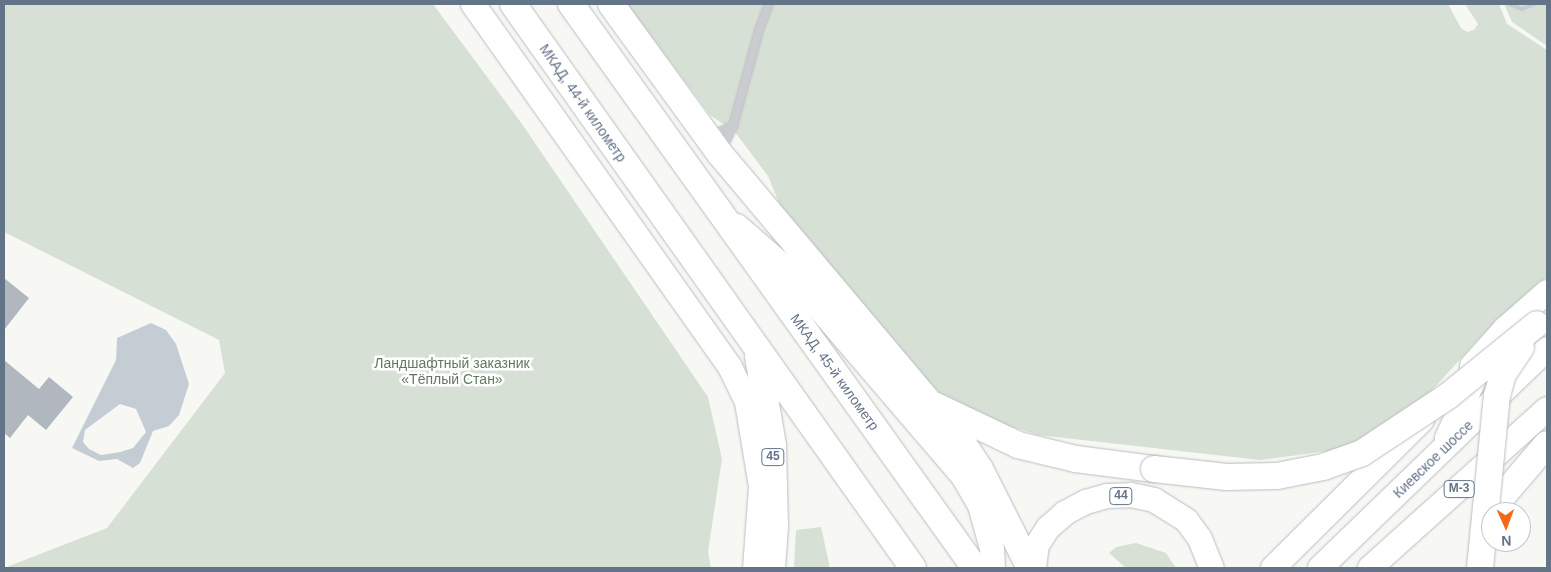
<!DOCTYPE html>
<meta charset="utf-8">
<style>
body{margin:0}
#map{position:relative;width:1551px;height:572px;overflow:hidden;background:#f7f8f4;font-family:Helvetica,sans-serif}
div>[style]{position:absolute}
.green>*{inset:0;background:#d7e0d5}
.water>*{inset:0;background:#c5cdd4}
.stream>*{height:4px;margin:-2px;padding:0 2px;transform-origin:2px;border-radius:2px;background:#c5cdd4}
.building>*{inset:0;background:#b0b7bf}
.roads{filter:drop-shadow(0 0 1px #babdc2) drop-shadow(0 0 1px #babdc2)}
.lane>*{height:8px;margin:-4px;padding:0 4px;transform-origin:4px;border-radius:4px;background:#caccd0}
.primary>*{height:24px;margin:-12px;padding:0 12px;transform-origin:12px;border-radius:12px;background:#fff}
.highway>*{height:26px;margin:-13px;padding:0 13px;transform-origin:13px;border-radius:13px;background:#fff}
.bridges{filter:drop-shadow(0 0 1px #b9bcc0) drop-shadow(0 0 1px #b9bcc0)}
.highway-bridge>*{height:26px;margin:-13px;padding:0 13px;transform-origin:13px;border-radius:13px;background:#fff}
span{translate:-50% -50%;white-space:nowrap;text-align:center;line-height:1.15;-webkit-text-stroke:5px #fff;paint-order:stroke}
.shield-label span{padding:1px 4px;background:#fff;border:1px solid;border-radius:4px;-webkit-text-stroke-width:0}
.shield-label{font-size:12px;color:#637388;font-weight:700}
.street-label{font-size:14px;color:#637388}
.park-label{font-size:14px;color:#617a5f}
.frame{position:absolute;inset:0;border:5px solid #637388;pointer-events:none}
.north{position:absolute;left:1481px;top:502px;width:50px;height:50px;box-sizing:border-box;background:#fff;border:1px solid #c1c7cf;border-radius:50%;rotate:178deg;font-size:14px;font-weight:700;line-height:20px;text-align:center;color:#637388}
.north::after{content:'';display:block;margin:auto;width:18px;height:22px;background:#f46917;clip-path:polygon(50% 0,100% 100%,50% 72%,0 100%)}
</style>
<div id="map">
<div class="green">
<div style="clip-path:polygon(4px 4px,433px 4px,522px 124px,708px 397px,722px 459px,708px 552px,711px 568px,4px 568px,107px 528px,225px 373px,219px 340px,4px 232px)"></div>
<div style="clip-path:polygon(627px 4px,1448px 4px,1461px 28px,1467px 32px,1474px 30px,1478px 24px,1465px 4px,1499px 4px,1507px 24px,1547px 50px,1547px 277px,1487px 330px,1412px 412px,1343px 449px,1260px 460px,1038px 435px,985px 419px,943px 396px,898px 352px,785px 218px,768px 176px,735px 132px,710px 115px)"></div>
<div style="clip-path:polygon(1504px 4px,1547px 4px,1547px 46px,1512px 22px)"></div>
<div style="clip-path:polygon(821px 527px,830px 568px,794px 568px,796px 530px)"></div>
<div style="clip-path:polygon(1136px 543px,1166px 553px,1176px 568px,1126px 568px,1109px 553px,1116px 547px)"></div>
</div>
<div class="water">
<div style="clip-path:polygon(evenodd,151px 323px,166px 330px,176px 344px,189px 384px,179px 415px,169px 426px,153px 431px,140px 463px,133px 468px,117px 459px,99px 461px,72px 448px,116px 360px,117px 338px,151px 323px,120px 404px,136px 409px,146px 432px,133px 448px,120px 452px,101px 455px,89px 449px,83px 442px,85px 430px,120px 404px)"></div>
</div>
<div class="stream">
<div style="left:1509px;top:4px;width:14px;rotate:21deg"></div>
<div style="left:1522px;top:9px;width:14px;rotate:-21deg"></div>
</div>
<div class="building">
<div style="clip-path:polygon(4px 278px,29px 298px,4px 330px)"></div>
<div style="clip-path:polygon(4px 360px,39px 389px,49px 377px,73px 397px,46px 430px,28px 415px,10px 438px,4px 433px)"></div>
</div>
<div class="roads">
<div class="lane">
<div style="left:733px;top:126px;width:99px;rotate:-74.8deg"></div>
<div style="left:759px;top:30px;width:28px;rotate:-69deg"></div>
<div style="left:712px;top:135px;width:23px;rotate:-23deg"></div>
<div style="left:733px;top:126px;width:26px;rotate:115deg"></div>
</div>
<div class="primary">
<div style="left:473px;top:4px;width:445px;rotate:54.7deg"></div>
<div style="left:730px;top:367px;width:39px;rotate:64deg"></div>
<div style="left:747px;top:402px;width:86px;rotate:80.6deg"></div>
<div style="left:761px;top:487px;width:81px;rotate:94.2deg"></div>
<div style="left:737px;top:226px;width:61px;rotate:41deg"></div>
<div style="left:783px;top:266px;width:277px;rotate:49.4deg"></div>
<div style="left:963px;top:476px;width:34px;rotate:60deg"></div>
<div style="left:980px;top:505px;width:46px;rotate:74.7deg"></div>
<div style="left:992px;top:549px;width:19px;rotate:87deg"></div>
<div style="left:1472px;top:366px;width:50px;rotate:-48.3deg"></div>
<div style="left:1505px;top:329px;width:56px;rotate:-41.4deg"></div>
<div style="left:1447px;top:438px;width:76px;rotate:-65.1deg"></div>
<div style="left:1034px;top:568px;width:23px;rotate:-83deg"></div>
<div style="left:1037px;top:545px;width:20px;rotate:-57deg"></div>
<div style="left:1048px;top:528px;width:23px;rotate:-41deg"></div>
<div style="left:1065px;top:513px;width:24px;rotate:-28deg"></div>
<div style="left:1086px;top:502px;width:22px;rotate:-16deg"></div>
<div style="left:1107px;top:496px;width:24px;rotate:-2deg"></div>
<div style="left:1131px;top:495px;width:24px;rotate:12deg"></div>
<div style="left:1154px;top:500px;width:39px;rotate:32deg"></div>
<div style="left:1187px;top:521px;width:22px;rotate:54deg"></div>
<div style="left:1200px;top:539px;width:31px;rotate:68deg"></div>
<div style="left:1273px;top:568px;width:210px;rotate:-44.8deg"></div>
<div style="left:1320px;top:568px;width:315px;rotate:-44deg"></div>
<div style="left:1370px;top:568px;width:238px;rotate:-41.9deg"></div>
</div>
<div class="highway">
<div style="left:513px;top:4px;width:691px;rotate:54.65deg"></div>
<div style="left:571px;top:4px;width:694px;rotate:54.39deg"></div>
<div style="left:611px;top:4px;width:185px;rotate:54deg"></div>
<div style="left:720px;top:154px;width:374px;rotate:49.9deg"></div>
<div style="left:961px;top:440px;width:35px;rotate:57deg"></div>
<div style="left:980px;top:469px;width:111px;rotate:63.2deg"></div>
<div style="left:758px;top:356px;width:91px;rotate:80.5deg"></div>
<div style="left:773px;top:446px;width:80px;rotate:88.6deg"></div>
<div style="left:775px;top:526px;width:42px;rotate:94.1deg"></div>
<div style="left:936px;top:406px;width:91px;rotate:25.4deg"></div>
<div style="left:1018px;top:445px;width:60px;rotate:13.6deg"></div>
<div style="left:1076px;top:459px;width:79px;rotate:7.3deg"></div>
<div style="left:1494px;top:512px;width:14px;rotate:-65deg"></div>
<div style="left:1500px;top:499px;width:72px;rotate:-49.5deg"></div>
</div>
</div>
<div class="bridges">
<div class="highway-bridge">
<div style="left:1154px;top:469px;width:73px;rotate:6.3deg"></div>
<div style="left:1227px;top:477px;width:50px;rotate:-1.1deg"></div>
<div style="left:1277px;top:476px;width:47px;rotate:-11.1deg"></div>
<div style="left:1323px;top:467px;width:41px;rotate:-19.7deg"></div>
<div style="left:1362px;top:453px;width:103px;rotate:-33.5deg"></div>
<div style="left:1448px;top:396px;width:114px;rotate:-39deg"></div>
<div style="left:1480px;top:568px;width:173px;rotate:-84.4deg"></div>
<div style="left:1497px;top:396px;width:23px;rotate:-75deg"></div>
<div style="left:1503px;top:374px;width:32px;rotate:-56deg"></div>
</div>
</div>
<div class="shield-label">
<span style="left:773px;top:457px">45</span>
<span style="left:1459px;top:489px">М-3</span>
<span style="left:1121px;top:496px">44</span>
</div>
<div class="street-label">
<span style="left:583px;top:103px;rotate:55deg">МКАД, 44-й километр</span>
<span style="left:835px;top:372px;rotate:54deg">МКАД, 45-й километр</span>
<span style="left:1433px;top:459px;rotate:-44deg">Киевское шоссе</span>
</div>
<div class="park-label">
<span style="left:452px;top:371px">Ландшафтный заказник<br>«Тёплый Стан»</span>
</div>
<div class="frame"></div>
<div class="north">N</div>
</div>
